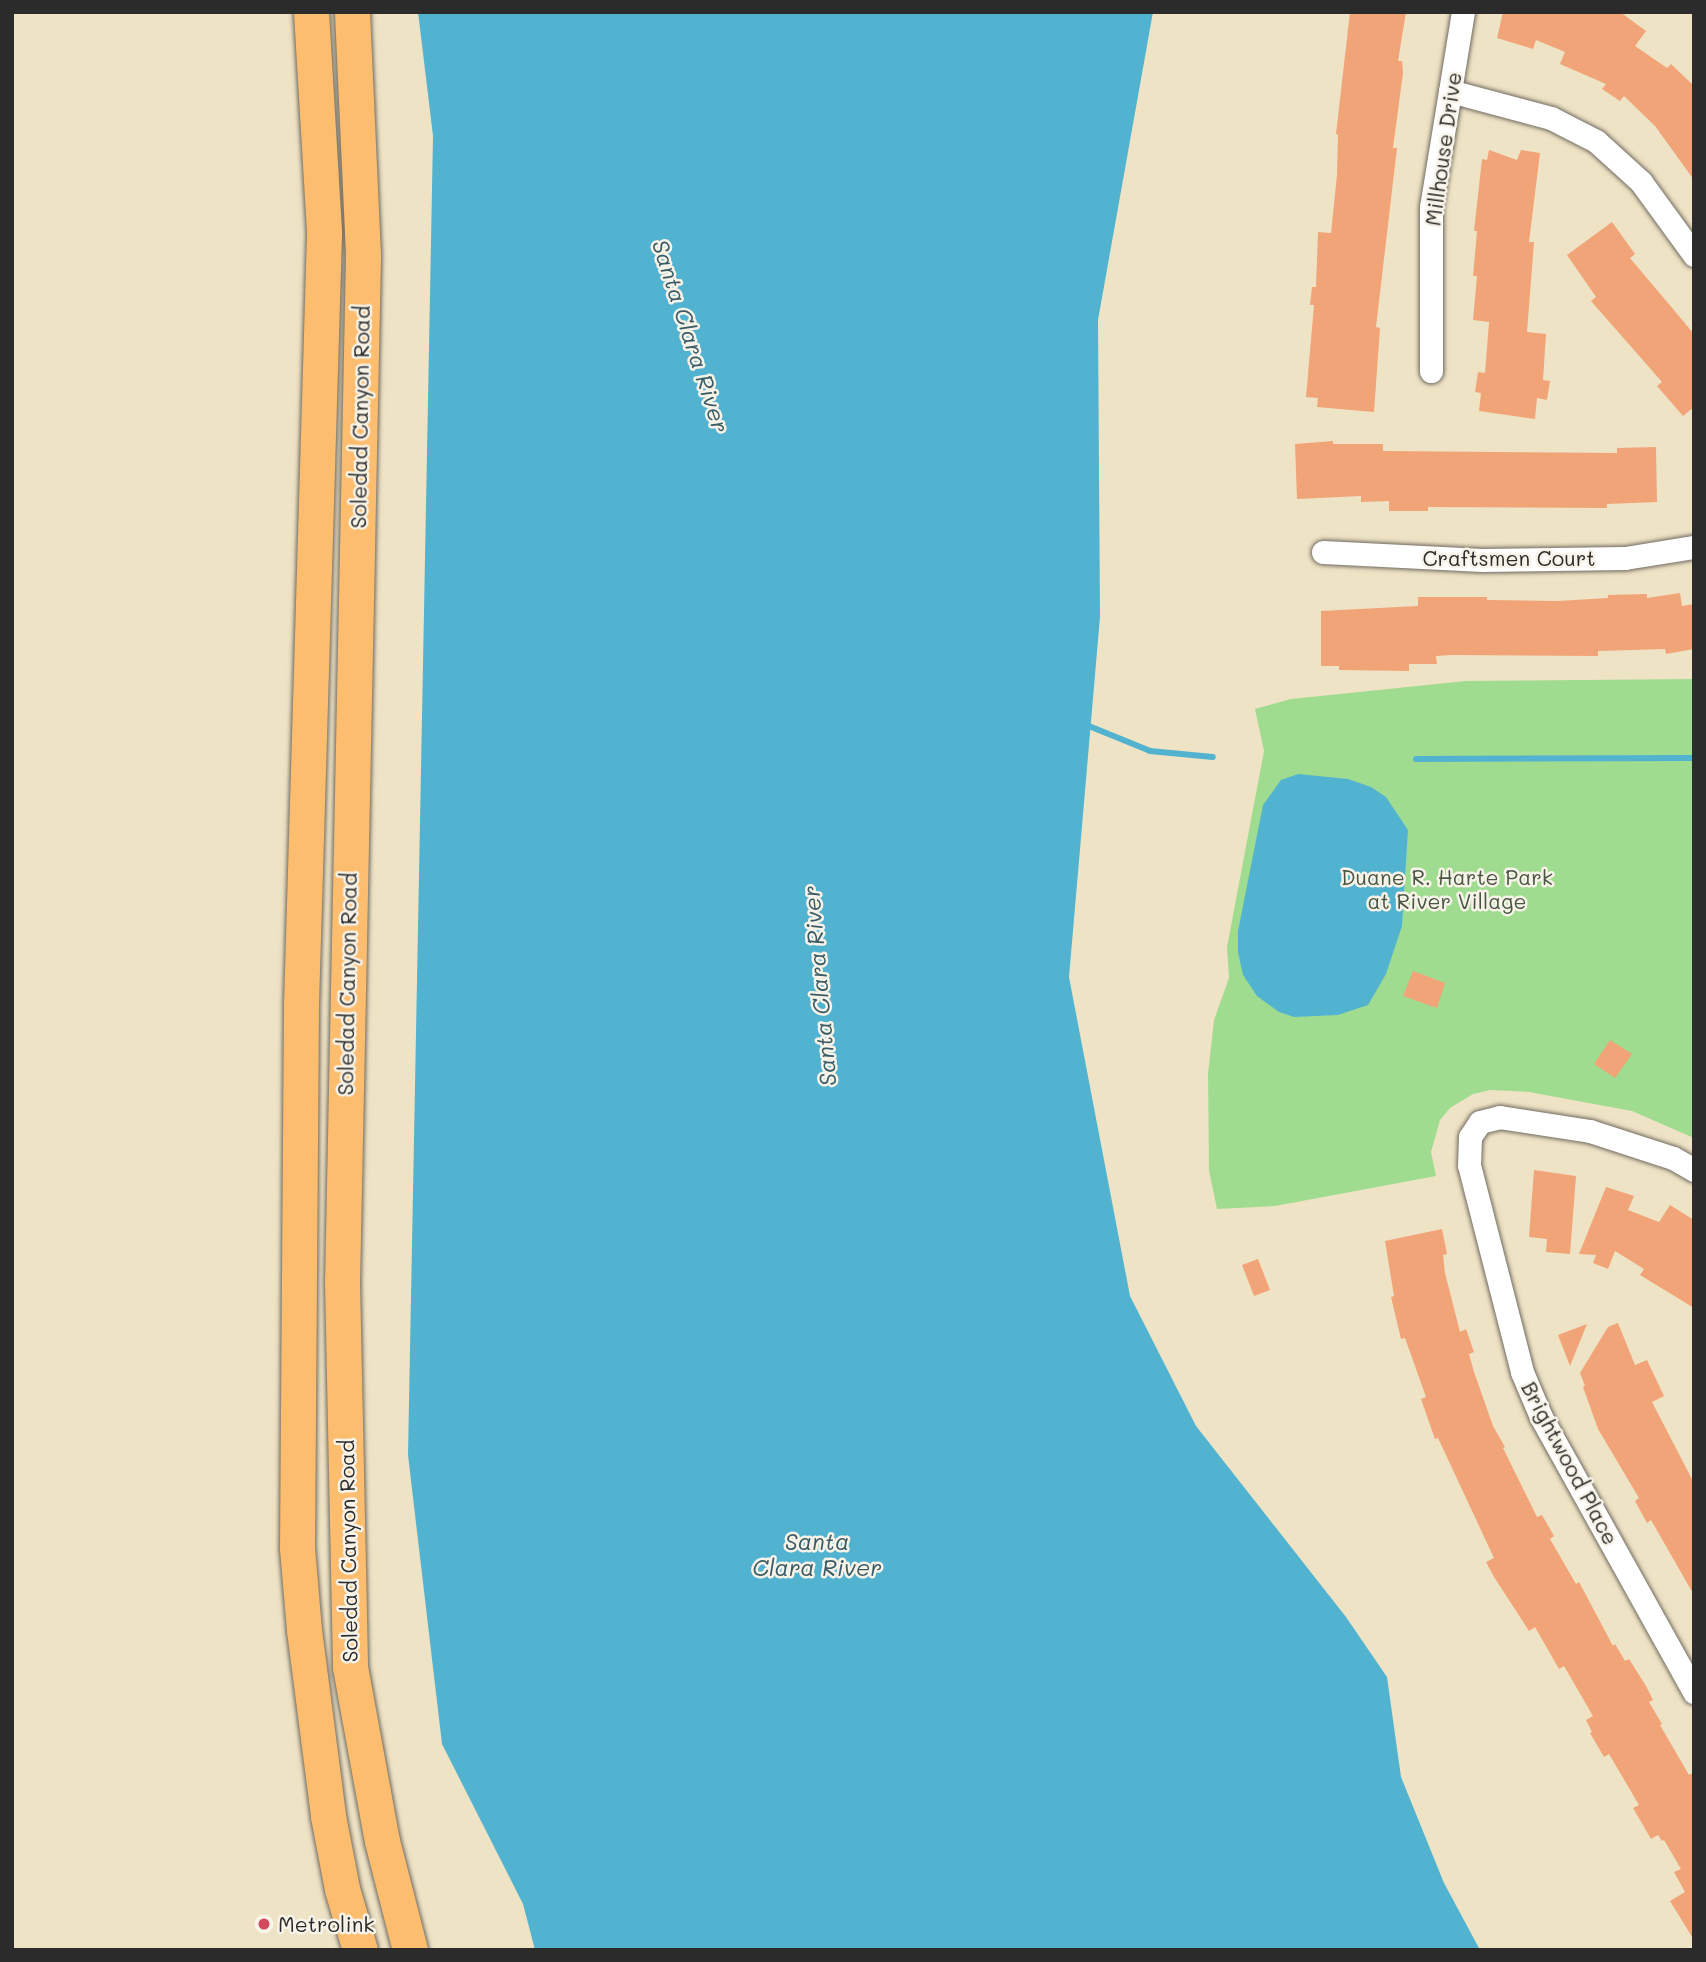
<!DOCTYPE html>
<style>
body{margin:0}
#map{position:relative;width:1706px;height:1962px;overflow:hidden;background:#efe3c5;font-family:Mali,sans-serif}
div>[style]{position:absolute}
.green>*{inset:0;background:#a0dc90}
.water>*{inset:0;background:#52b3d1}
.stream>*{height:6px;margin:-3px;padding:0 3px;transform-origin:3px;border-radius:3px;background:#52b3d1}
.building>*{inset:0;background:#f1a478}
.roads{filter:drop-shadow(0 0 2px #706b61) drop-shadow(0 0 2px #706b61)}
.minor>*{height:23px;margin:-11.5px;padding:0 11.5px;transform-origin:11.5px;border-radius:11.5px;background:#fff}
.primary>*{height:35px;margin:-17.5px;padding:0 17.5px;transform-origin:17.5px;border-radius:17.5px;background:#fcbd6f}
.dots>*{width:19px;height:19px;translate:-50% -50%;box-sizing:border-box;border:4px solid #f7f3e8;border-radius:50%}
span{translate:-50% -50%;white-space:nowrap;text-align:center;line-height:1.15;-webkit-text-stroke:5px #f7f3e8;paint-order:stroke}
.street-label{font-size:21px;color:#2b2b2b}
.park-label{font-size:21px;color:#485744}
.poi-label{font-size:21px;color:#2b2b2b}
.left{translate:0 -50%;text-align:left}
.water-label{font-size:23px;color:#395b65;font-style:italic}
.frame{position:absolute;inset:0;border:14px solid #2b2b2b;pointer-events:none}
</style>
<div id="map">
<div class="green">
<div style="clip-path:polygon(1694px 679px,1694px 1138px,1632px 1111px,1529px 1092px,1490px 1090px,1473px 1094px,1450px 1108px,1440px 1120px,1431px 1152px,1436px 1176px,1275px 1206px,1217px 1209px,1209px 1171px,1208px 1074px,1214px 1020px,1229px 978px,1227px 947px,1264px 751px,1255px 709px,1291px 699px,1466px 681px)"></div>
</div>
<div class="water">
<div style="clip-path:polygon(418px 12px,1153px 12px,1098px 320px,1100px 617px,1069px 977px,1130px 1296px,1196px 1426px,1346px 1617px,1387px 1677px,1401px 1777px,1444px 1883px,1480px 1950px,535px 1950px,523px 1904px,442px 1744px,408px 1455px,433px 136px)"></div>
<div style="clip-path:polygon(1298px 774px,1348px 779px,1371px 787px,1386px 797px,1408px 830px,1402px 926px,1386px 974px,1368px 1005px,1338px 1015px,1294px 1017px,1279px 1012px,1257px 996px,1243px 975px,1238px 952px,1238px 931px,1263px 805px,1281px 780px)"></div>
</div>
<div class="stream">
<div style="left:1084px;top:724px;width:71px;rotate:22.2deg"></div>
<div style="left:1150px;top:751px;width:63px;rotate:5.4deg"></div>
<div style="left:1416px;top:759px;width:278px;rotate:-0.2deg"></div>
</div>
<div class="building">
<div style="clip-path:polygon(1350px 12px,1406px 12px,1398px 61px,1402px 61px,1403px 73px,1393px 148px,1397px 148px,1376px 327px,1380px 328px,1374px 412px,1317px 407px,1318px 398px,1306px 397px,1314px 305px,1310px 305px,1312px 287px,1316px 287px,1318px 232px,1331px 233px,1337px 175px,1338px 135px,1336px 134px)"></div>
<div style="clip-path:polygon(1503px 12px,1620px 12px,1646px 31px,1635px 46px,1667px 68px,1671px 64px,1694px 86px,1694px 180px,1655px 126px,1624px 96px,1620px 101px,1602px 89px,1606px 84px,1560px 64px,1565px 52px,1536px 40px,1533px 49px,1497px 38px)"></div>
<div style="clip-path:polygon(1489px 150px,1517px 160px,1521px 150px,1540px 153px,1529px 242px,1534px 242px,1527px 332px,1546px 334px,1543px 380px,1550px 381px,1547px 400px,1537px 398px,1535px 419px,1479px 411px,1481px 393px,1475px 392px,1478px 372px,1485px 373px,1489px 322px,1473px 320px,1477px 276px,1473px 276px,1477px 231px,1474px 231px,1482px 159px,1487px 160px)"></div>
<div style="clip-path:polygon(1612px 222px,1635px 254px,1630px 258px,1694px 334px,1694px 407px,1683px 416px,1657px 386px,1662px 382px,1591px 301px,1596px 297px,1567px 255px)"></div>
<div style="clip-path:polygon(1333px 441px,1333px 444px,1383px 444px,1383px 451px,1617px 453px,1617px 448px,1656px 447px,1657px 502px,1607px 504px,1607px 508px,1428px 507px,1428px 511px,1389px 511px,1389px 501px,1361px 502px,1361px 496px,1297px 499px,1295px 444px)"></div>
<div style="clip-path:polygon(1680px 593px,1682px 606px,1694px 604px,1694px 649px,1666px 654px,1665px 649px,1598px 651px,1598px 656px,1451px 655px,1436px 656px,1437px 664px,1409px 664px,1409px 671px,1339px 670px,1339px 666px,1321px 666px,1321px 611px,1418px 606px,1418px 597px,1487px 597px,1487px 600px,1558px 601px,1608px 598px,1608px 595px,1647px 594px,1647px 598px)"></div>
<div style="clip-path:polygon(1413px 971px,1445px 983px,1437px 1008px,1403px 996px)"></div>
<div style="clip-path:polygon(1610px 1040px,1632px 1054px,1615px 1078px,1594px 1064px)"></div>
<div style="clip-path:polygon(1534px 1170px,1576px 1176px,1570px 1254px,1546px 1252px,1547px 1239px,1529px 1237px)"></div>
<div style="clip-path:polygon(1606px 1187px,1634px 1196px,1628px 1210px,1659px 1222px,1670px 1205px,1694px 1220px,1694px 1308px,1640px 1275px,1644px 1269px,1615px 1251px,1608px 1269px,1593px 1263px,1596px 1255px,1579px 1254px)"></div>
<div style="clip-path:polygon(1442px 1229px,1447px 1254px,1443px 1255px,1445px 1273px,1460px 1332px,1466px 1329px,1474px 1352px,1469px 1354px,1474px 1372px,1493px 1426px,1505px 1447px,1503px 1448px,1537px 1517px,1542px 1515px,1554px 1536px,1550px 1539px,1576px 1584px,1579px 1582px,1613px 1646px,1615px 1644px,1625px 1661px,1629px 1659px,1646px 1686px,1653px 1700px,1649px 1702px,1662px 1724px,1660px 1725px,1689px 1775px,1694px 1772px,1694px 1940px,1670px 1901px,1685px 1892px,1674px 1872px,1681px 1869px,1664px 1840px,1662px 1841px,1658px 1835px,1651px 1839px,1633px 1808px,1639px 1805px,1609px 1754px,1604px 1757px,1590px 1733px,1592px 1732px,1586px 1720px,1593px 1716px,1564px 1666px,1559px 1669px,1535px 1627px,1529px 1631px,1494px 1577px,1486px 1562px,1494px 1558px,1438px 1438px,1435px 1439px,1421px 1399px,1426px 1397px,1405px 1338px,1401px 1339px,1391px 1297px,1394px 1296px,1385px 1241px)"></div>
<div style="clip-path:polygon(1258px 1259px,1270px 1290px,1254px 1296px,1242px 1265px)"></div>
<div style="clip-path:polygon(1618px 1323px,1635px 1365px,1647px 1360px,1664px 1396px,1652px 1402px,1694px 1483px,1694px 1595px,1651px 1520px,1647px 1523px,1635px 1501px,1639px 1498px,1598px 1429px,1583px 1387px,1585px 1386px,1580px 1373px,1608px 1327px)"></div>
<div style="clip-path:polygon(1587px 1324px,1570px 1366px,1558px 1335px)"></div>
</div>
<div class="roads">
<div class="minor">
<div style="left:1450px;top:91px;width:105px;rotate:15deg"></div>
<div style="left:1551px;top:118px;width:51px;rotate:27.1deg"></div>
<div style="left:1596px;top:141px;width:61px;rotate:42.3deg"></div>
<div style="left:1641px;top:182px;width:90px;rotate:54deg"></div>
<div style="left:1431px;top:371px;width:164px;rotate:-90deg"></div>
<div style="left:1431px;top:207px;width:198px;rotate:-80.7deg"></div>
<div style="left:1323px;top:552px;width:159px;rotate:2.9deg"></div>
<div style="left:1482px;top:560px;width:143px;rotate:-0.8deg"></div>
<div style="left:1625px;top:558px;width:70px;rotate:-9.1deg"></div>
<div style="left:1694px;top:1170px;width:24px;rotate:-150deg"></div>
<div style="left:1673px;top:1158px;width:87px;rotate:-162deg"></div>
<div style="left:1590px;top:1131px;width:91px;rotate:-171.2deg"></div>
<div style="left:1500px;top:1117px;width:21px;rotate:166deg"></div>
<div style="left:1480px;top:1122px;width:18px;rotate:124deg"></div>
<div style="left:1470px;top:1137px;width:28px;rotate:92deg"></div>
<div style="left:1469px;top:1165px;width:214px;rotate:75.6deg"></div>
<div style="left:1522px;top:1372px;width:49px;rotate:67.1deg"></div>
<div style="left:1541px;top:1417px;width:315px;rotate:60.9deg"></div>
</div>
<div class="primary">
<div style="left:311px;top:12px;width:222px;rotate:86.6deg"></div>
<div style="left:324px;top:234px;width:771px;rotate:91.71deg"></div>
<div style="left:301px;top:1005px;width:543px;rotate:90.42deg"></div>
<div style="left:297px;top:1548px;width:82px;rotate:85.1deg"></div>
<div style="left:304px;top:1630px;width:188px;rotate:82.6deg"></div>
<div style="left:328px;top:1816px;width:74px;rotate:79.1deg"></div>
<div style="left:342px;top:1889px;width:64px;rotate:73.6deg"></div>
<div style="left:352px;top:12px;width:244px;rotate:87.4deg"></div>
<div style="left:363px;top:256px;width:1025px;rotate:91.17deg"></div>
<div style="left:342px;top:1281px;width:386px;rotate:88.8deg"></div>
<div style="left:350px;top:1667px;width:177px;rotate:79.6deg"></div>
<div style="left:382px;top:1841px;width:113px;rotate:75.6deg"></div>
</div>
</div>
<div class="dots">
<div style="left:264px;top:1924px;background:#d1495b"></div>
</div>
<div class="street-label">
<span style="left:1443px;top:149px;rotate:-82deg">Millhouse Drive</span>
<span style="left:360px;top:417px;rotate:-89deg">Soledad Canyon Road</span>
<span style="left:1509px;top:558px">Craftsmen Court</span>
<span style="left:347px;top:984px;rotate:-89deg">Soledad Canyon Road</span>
<span style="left:1570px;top:1463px;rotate:62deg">Brightwood Place</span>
<span style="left:348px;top:1551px;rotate:-91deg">Soledad Canyon Road</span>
</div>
<div class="park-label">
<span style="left:1447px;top:889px">Duane R. Harte Park<br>at River Village</span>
</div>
<div class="poi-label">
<span class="left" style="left:278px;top:1924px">Metrolink</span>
</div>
<div class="water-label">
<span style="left:691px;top:336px;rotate:72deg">Santa Clara River</span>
<span style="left:819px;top:986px;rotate:-95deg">Santa Clara River</span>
<span style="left:817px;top:1554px">Santa<br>Clara River</span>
</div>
<div class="frame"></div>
</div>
